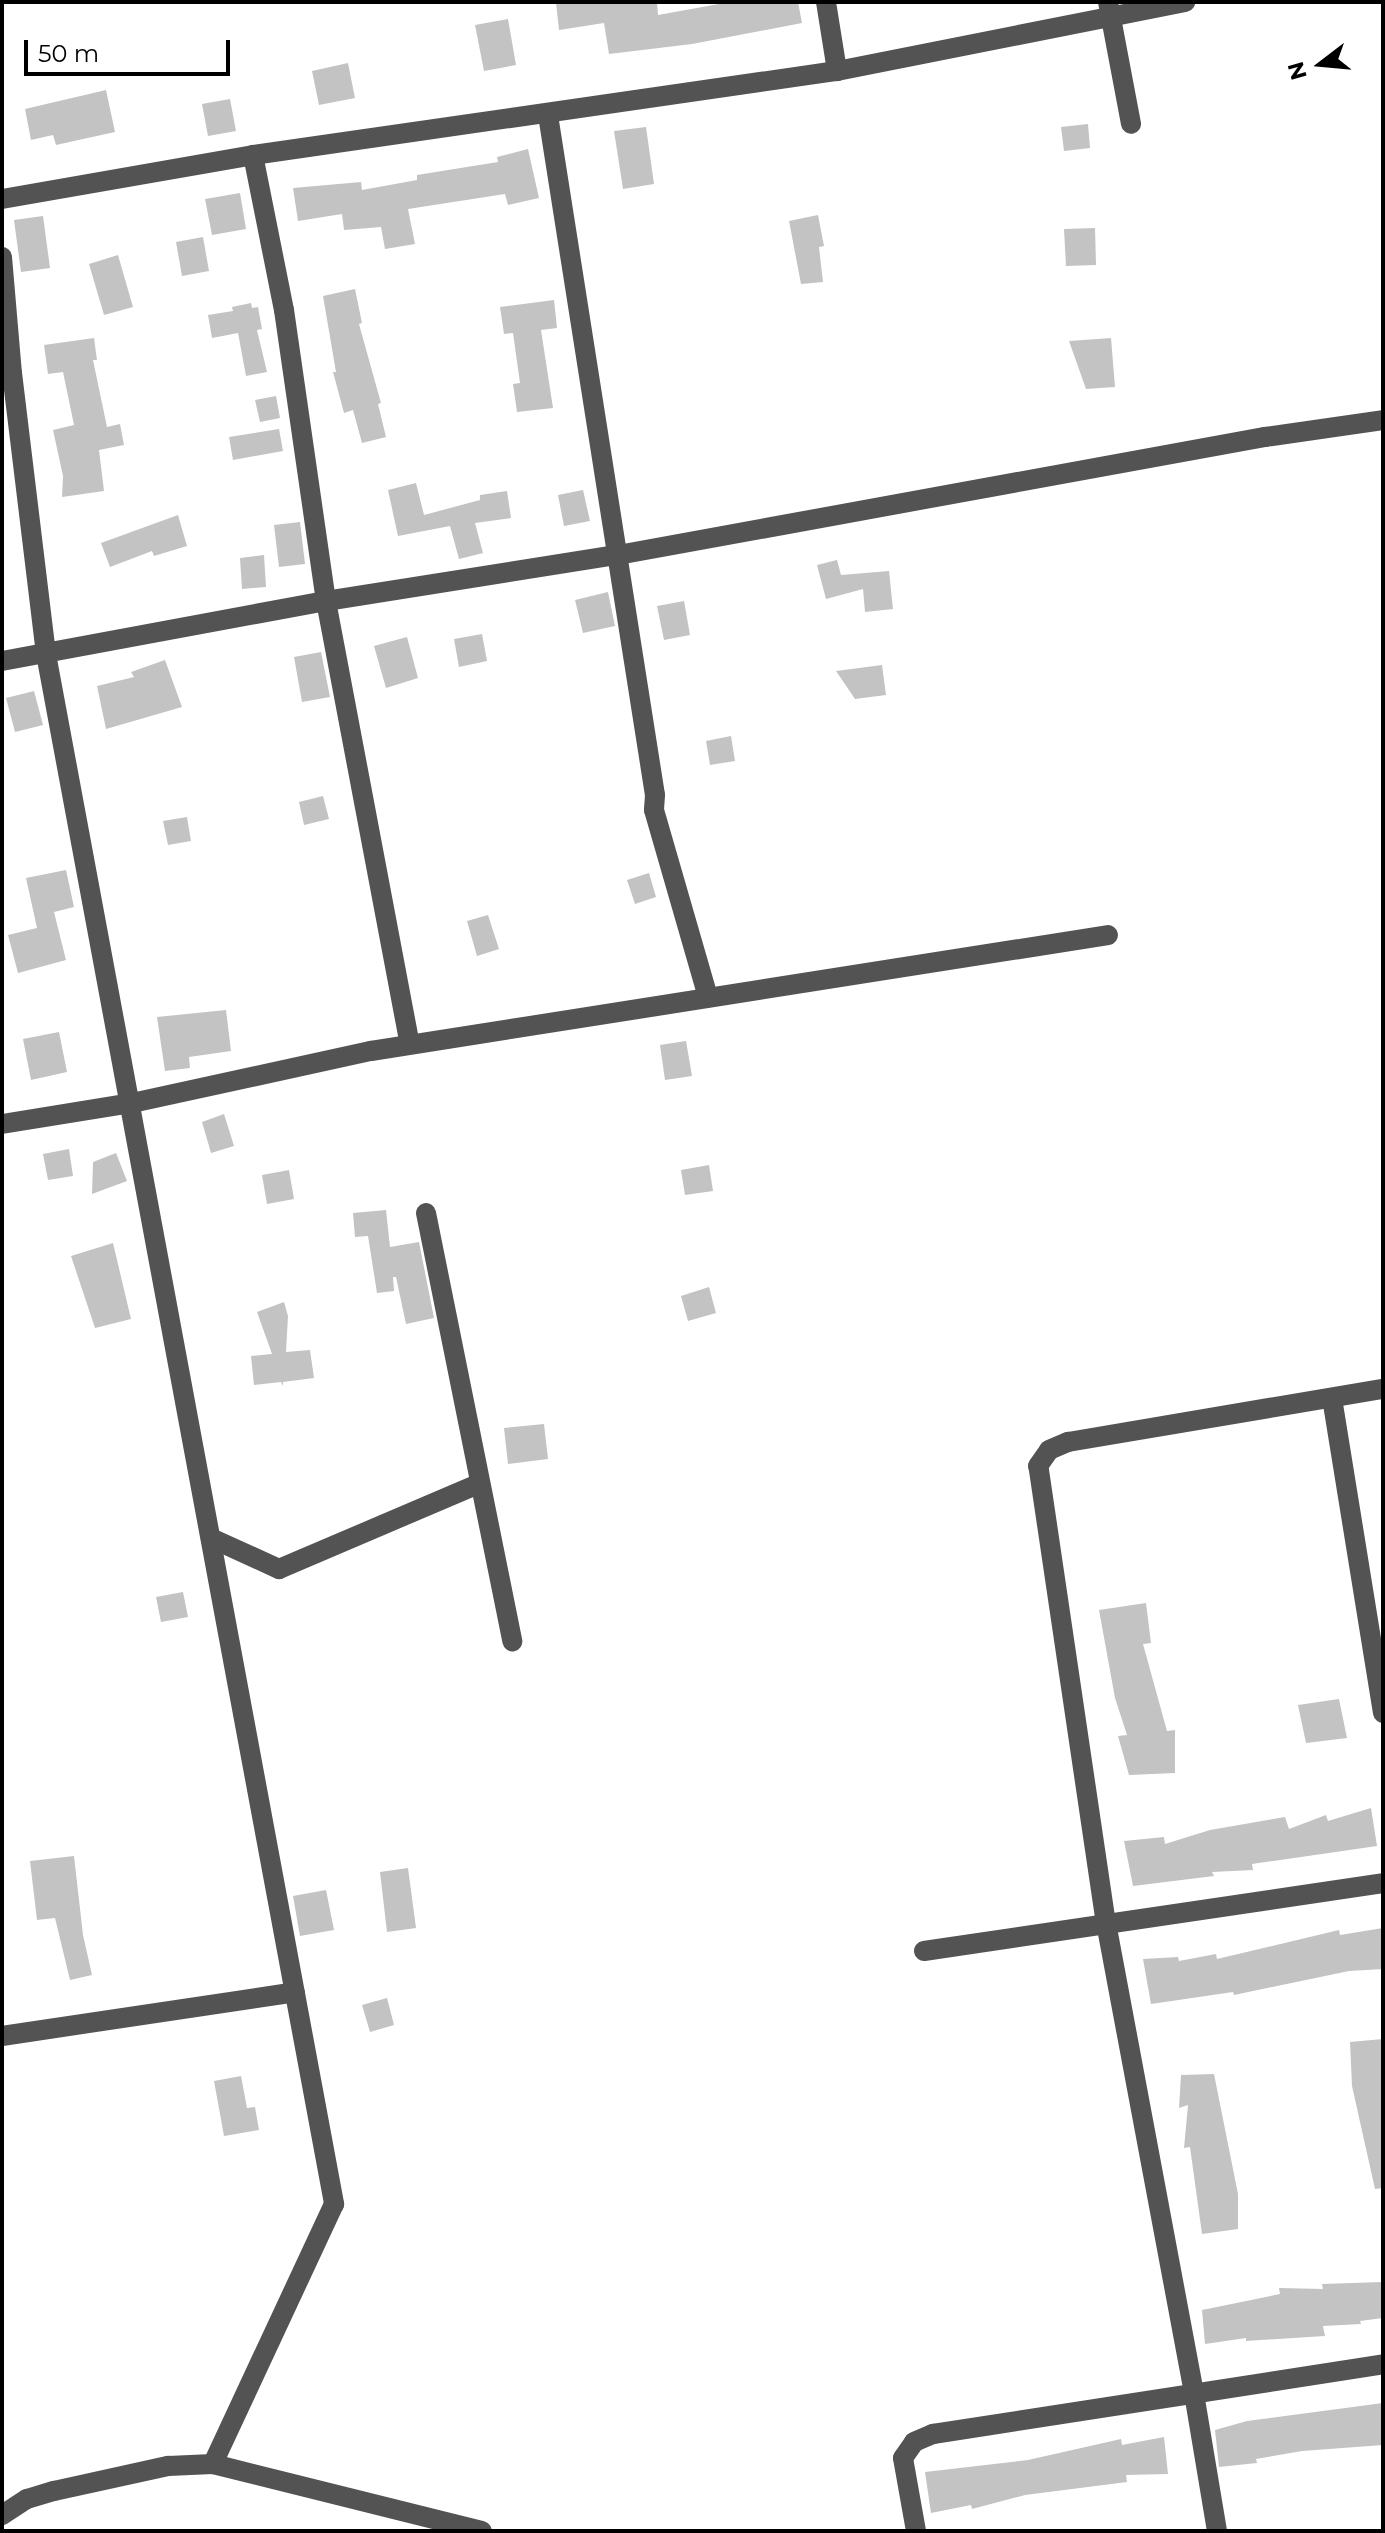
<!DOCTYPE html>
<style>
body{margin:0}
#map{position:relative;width:1385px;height:2533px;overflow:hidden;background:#fff;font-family:Montserrat,sans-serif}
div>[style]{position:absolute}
.building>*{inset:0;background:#c3c3c3}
.minor>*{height:20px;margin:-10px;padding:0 10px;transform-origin:10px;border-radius:10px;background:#535353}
span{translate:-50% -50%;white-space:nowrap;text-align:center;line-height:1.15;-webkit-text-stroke:8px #fff;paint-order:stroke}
.frame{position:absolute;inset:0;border:4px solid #000;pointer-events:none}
.north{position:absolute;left:1281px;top:24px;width:80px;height:80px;-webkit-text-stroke:6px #fff;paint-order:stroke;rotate:254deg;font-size:22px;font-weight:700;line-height:32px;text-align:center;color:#000}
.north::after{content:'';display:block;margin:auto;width:28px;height:36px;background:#000;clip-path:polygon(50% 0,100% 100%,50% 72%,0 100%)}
.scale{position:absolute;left:24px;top:40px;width:206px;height:36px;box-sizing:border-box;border:4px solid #000;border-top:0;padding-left:10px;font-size:24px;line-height:28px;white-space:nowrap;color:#000;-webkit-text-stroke:6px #fff;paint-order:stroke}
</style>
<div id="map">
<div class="building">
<div style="clip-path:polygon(556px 2px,657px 2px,658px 15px,730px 2px,798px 2px,802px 23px,692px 44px,609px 54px,604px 23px,559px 30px)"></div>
<div style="clip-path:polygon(508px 19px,516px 65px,484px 71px,475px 25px)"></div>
<div style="clip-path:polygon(348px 63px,355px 98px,319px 105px,312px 71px)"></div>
<div style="clip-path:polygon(106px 90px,115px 132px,56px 145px,53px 135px,31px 140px,25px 109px)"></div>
<div style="clip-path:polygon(230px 99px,236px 131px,208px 136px,202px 104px)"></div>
<div style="clip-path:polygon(1088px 124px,1090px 148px,1064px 151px,1061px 127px)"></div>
<div style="clip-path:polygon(646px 127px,654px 184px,623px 189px,614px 131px)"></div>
<div style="clip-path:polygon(528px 149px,539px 198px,508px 205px,505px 194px,408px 209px,415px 244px,385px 249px,381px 227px,344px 230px,342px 214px,298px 221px,293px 188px,361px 182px,362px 190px,417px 180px,417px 175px,498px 162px,497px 157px)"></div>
<div style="clip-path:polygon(240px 193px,246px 229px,212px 235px,205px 199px)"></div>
<div style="clip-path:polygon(818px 215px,824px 246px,819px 247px,823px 282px,801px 284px,789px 221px)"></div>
<div style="clip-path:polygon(43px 216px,50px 268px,21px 272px,14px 220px)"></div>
<div style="clip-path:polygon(1095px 228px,1096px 265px,1066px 266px,1064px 229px)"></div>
<div style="clip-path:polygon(203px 237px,209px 271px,182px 276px,176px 242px)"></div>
<div style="clip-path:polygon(118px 255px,133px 307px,104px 315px,89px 264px)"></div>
<div style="clip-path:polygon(355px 289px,362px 323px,359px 324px,381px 403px,378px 404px,386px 437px,362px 443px,353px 410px,344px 413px,333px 372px,336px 372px,323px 296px)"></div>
<div style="clip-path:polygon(554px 300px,557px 328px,541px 330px,553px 408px,517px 412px,513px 384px,520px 383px,513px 333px,504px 334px,500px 307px)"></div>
<div style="clip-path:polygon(251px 303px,252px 308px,258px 307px,262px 329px,257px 330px,267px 372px,246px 376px,238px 333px,212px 338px,208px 315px,233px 311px,232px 307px)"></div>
<div style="clip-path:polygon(94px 338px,97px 360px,93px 360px,107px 427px,120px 424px,124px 445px,99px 450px,104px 491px,62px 497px,63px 476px,53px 430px,74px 425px,63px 372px,48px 374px,44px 345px)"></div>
<div style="clip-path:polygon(1111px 338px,1115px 387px,1086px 389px,1069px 341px)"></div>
<div style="clip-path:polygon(276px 396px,280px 418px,260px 422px,255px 400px)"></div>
<div style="clip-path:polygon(279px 429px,283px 451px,233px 460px,229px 437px)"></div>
<div style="clip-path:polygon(416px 483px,424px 515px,480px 500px,480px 495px,507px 491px,511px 518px,475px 523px,483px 553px,459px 559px,450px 526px,398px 536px,388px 490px)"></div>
<div style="clip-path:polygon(583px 490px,590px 521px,564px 526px,558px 495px)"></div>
<div style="clip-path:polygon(178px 515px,187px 546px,154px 556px,152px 551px,110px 567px,101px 543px)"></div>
<div style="clip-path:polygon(300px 522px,305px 564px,279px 567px,274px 525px)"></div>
<div style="clip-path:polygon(264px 555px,266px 587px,242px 589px,240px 558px)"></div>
<div style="clip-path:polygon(837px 560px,841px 575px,889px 571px,893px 609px,865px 612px,863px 589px,826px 599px,817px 565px)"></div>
<div style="clip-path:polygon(608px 592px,615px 626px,583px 633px,575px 600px)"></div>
<div style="clip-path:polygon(684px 601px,690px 635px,664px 640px,657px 606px)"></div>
<div style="clip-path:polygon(482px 634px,487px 661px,459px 667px,454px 639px)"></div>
<div style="clip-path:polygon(407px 637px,418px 678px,386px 688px,374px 646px)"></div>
<div style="clip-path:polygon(321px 652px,330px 697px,302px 702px,294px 657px)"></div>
<div style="clip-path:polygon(165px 660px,182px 707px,106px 729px,97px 686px,134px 677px,131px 672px)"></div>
<div style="clip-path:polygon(882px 665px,886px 695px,855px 699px,836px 671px)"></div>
<div style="clip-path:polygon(34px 691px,43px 725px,15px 732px,6px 698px)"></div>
<div style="clip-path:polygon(731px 736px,735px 761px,710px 765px,706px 741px)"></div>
<div style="clip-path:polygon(323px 796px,329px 819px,304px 825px,299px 802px)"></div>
<div style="clip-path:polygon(187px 817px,191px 841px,168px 845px,163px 821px)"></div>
<div style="clip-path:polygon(66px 870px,74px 907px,54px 912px,66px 960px,18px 973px,8px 935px,37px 928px,26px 878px)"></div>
<div style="clip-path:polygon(649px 873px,656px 897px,635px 904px,627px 880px)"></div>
<div style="clip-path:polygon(488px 915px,499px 949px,477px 956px,467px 921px)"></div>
<div style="clip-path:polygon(226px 1010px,231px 1051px,189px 1057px,190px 1068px,165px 1071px,157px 1017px)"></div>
<div style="clip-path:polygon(59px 1032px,67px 1072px,31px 1080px,23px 1039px)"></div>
<div style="clip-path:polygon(686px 1041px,692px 1076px,665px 1080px,660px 1045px)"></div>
<div style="clip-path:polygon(224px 1114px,234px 1146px,211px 1153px,202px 1122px)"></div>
<div style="clip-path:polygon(69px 1149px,73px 1176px,48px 1180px,43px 1154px)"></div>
<div style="clip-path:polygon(116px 1153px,127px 1181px,92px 1194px,93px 1162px)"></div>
<div style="clip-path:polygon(709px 1165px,713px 1191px,685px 1195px,681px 1170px)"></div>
<div style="clip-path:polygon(289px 1170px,294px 1199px,267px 1204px,262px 1175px)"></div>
<div style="clip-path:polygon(386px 1210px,390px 1247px,419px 1242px,434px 1318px,406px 1324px,396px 1277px,393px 1277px,394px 1291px,377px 1293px,368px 1236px,355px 1237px,353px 1213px)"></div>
<div style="clip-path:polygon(113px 1243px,131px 1319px,95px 1328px,71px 1256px)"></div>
<div style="clip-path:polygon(709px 1287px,716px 1313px,688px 1321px,681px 1296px)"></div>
<div style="clip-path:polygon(284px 1302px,288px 1316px,286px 1352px,310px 1350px,314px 1378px,283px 1382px,283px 1386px,281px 1382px,254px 1385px,251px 1356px,272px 1354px,257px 1312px)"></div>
<div style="clip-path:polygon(544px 1424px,548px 1459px,508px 1464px,504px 1428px)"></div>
<div style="clip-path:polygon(183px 1592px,188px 1617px,161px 1622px,156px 1597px)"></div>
<div style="clip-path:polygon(1146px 1603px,1151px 1643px,1143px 1644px,1167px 1731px,1175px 1730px,1175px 1773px,1129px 1775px,1118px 1736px,1127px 1735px,1115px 1698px,1099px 1610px)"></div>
<div style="clip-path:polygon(1339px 1699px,1347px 1738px,1306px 1743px,1298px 1705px)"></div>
<div style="clip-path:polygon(1371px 1808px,1377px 1846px,1252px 1864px,1253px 1870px,1212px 1872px,1214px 1876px,1133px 1886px,1124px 1841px,1164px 1837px,1165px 1844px,1210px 1830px,1285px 1817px,1289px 1829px,1326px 1815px,1328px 1821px)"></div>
<div style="clip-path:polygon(74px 1856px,83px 1935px,92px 1975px,70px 1980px,55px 1918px,37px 1920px,30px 1861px)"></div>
<div style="clip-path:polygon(408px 1868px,416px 1928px,387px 1932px,380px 1872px)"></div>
<div style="clip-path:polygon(326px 1890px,334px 1930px,300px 1936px,293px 1896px)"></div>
<div style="clip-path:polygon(1383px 1928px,1383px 1969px,1349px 1971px,1234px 1995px,1233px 1992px,1151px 2004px,1143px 1959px,1178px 1957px,1179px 1961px,1216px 1954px,1217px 1959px,1339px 1930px,1340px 1935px)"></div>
<div style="clip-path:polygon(387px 1998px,394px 2025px,370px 2032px,362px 2005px)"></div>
<div style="clip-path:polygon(1383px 2039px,1383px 2188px,1375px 2189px,1352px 2086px,1350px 2042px)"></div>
<div style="clip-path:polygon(1214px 2074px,1238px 2194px,1238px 2229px,1202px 2234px,1190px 2147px,1184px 2148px,1188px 2105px,1179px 2108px,1181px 2075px)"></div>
<div style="clip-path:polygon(241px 2076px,247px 2108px,255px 2107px,259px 2130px,224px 2136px,214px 2081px)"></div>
<div style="clip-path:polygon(1383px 2282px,1383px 2318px,1360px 2321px,1361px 2324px,1323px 2326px,1325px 2336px,1246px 2341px,1246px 2338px,1205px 2344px,1202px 2310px,1280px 2294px,1279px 2288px,1323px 2289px,1322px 2284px)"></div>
<div style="clip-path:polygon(1383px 2403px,1383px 2445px,1302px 2451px,1256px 2459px,1257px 2463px,1219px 2467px,1215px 2430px,1247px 2421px)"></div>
<div style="clip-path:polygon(1164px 2437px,1168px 2474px,1126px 2475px,1127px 2482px,1025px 2495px,972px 2509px,971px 2505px,931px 2513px,925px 2472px,1028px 2460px,1121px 2439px,1122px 2445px)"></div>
</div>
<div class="minor">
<div style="left:826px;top:2px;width:70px;rotate:80.9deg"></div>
<div style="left:1108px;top:2px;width:124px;rotate:79.3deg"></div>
<div style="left:548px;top:115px;width:688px;rotate:81.06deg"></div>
<div style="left:655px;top:795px;width:15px;rotate:94deg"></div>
<div style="left:654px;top:810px;width:195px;rotate:73.9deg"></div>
<div style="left:253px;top:155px;width:158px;rotate:78.7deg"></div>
<div style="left:284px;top:310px;width:294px;rotate:81.8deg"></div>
<div style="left:326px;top:601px;width:451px;rotate:79.3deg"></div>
<div style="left:2px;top:199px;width:255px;rotate:-9.9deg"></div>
<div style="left:253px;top:155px;width:590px;rotate:-8.19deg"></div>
<div style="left:837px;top:71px;width:355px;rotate:-11.2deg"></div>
<div style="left:2px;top:257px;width:116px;rotate:85.1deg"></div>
<div style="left:12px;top:373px;width:283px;rotate:83.1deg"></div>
<div style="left:46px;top:654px;width:1577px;rotate:79.47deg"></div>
<div style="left:334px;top:2204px;width:287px;rotate:115deg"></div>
<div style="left:213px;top:2464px;width:277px;rotate:14deg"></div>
<div style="left:2px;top:661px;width:330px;rotate:-10.5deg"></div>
<div style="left:326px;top:601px;width:296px;rotate:-9deg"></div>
<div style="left:618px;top:555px;width:658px;rotate:-10.34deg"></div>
<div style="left:1265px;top:437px;width:119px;rotate:-8.2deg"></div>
<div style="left:2px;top:1124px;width:132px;rotate:-9.2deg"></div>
<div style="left:132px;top:1103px;width:245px;rotate:-12.3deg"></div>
<div style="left:371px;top:1051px;width:746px;rotate:-8.94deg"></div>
<div style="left:426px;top:1213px;width:437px;rotate:78.6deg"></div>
<div style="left:1332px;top:1398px;width:319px;rotate:80.8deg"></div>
<div style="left:211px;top:1538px;width:75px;rotate:24.5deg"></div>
<div style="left:279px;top:1569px;width:216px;rotate:-23.1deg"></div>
<div style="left:924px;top:1951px;width:464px;rotate:-8.4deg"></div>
<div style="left:2px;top:2036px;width:296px;rotate:-8.5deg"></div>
<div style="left:2px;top:2515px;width:30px;rotate:-33deg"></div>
<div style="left:27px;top:2499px;width:28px;rotate:-17deg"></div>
<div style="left:54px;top:2491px;width:117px;rotate:-12.4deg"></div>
<div style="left:168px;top:2466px;width:45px;rotate:-2.5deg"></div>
<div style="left:213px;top:2464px;width:6px;rotate:-39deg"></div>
<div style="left:916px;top:2531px;width:74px;rotate:-100.1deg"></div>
<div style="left:903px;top:2458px;width:19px;rotate:-55deg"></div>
<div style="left:914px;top:2442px;width:21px;rotate:-23deg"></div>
<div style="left:933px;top:2434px;width:455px;rotate:-8.8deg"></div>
<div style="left:1217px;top:2531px;width:140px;rotate:-99.5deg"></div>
<div style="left:1194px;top:2393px;width:477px;rotate:-100.6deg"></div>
<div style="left:1106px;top:1924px;width:463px;rotate:-98.4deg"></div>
<div style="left:1038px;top:1466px;width:19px;rotate:-55deg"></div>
<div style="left:1049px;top:1450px;width:21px;rotate:-23deg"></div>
<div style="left:1068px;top:1442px;width:319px;rotate:-9.6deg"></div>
</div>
<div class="frame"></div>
<div class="north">N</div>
<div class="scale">50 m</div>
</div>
